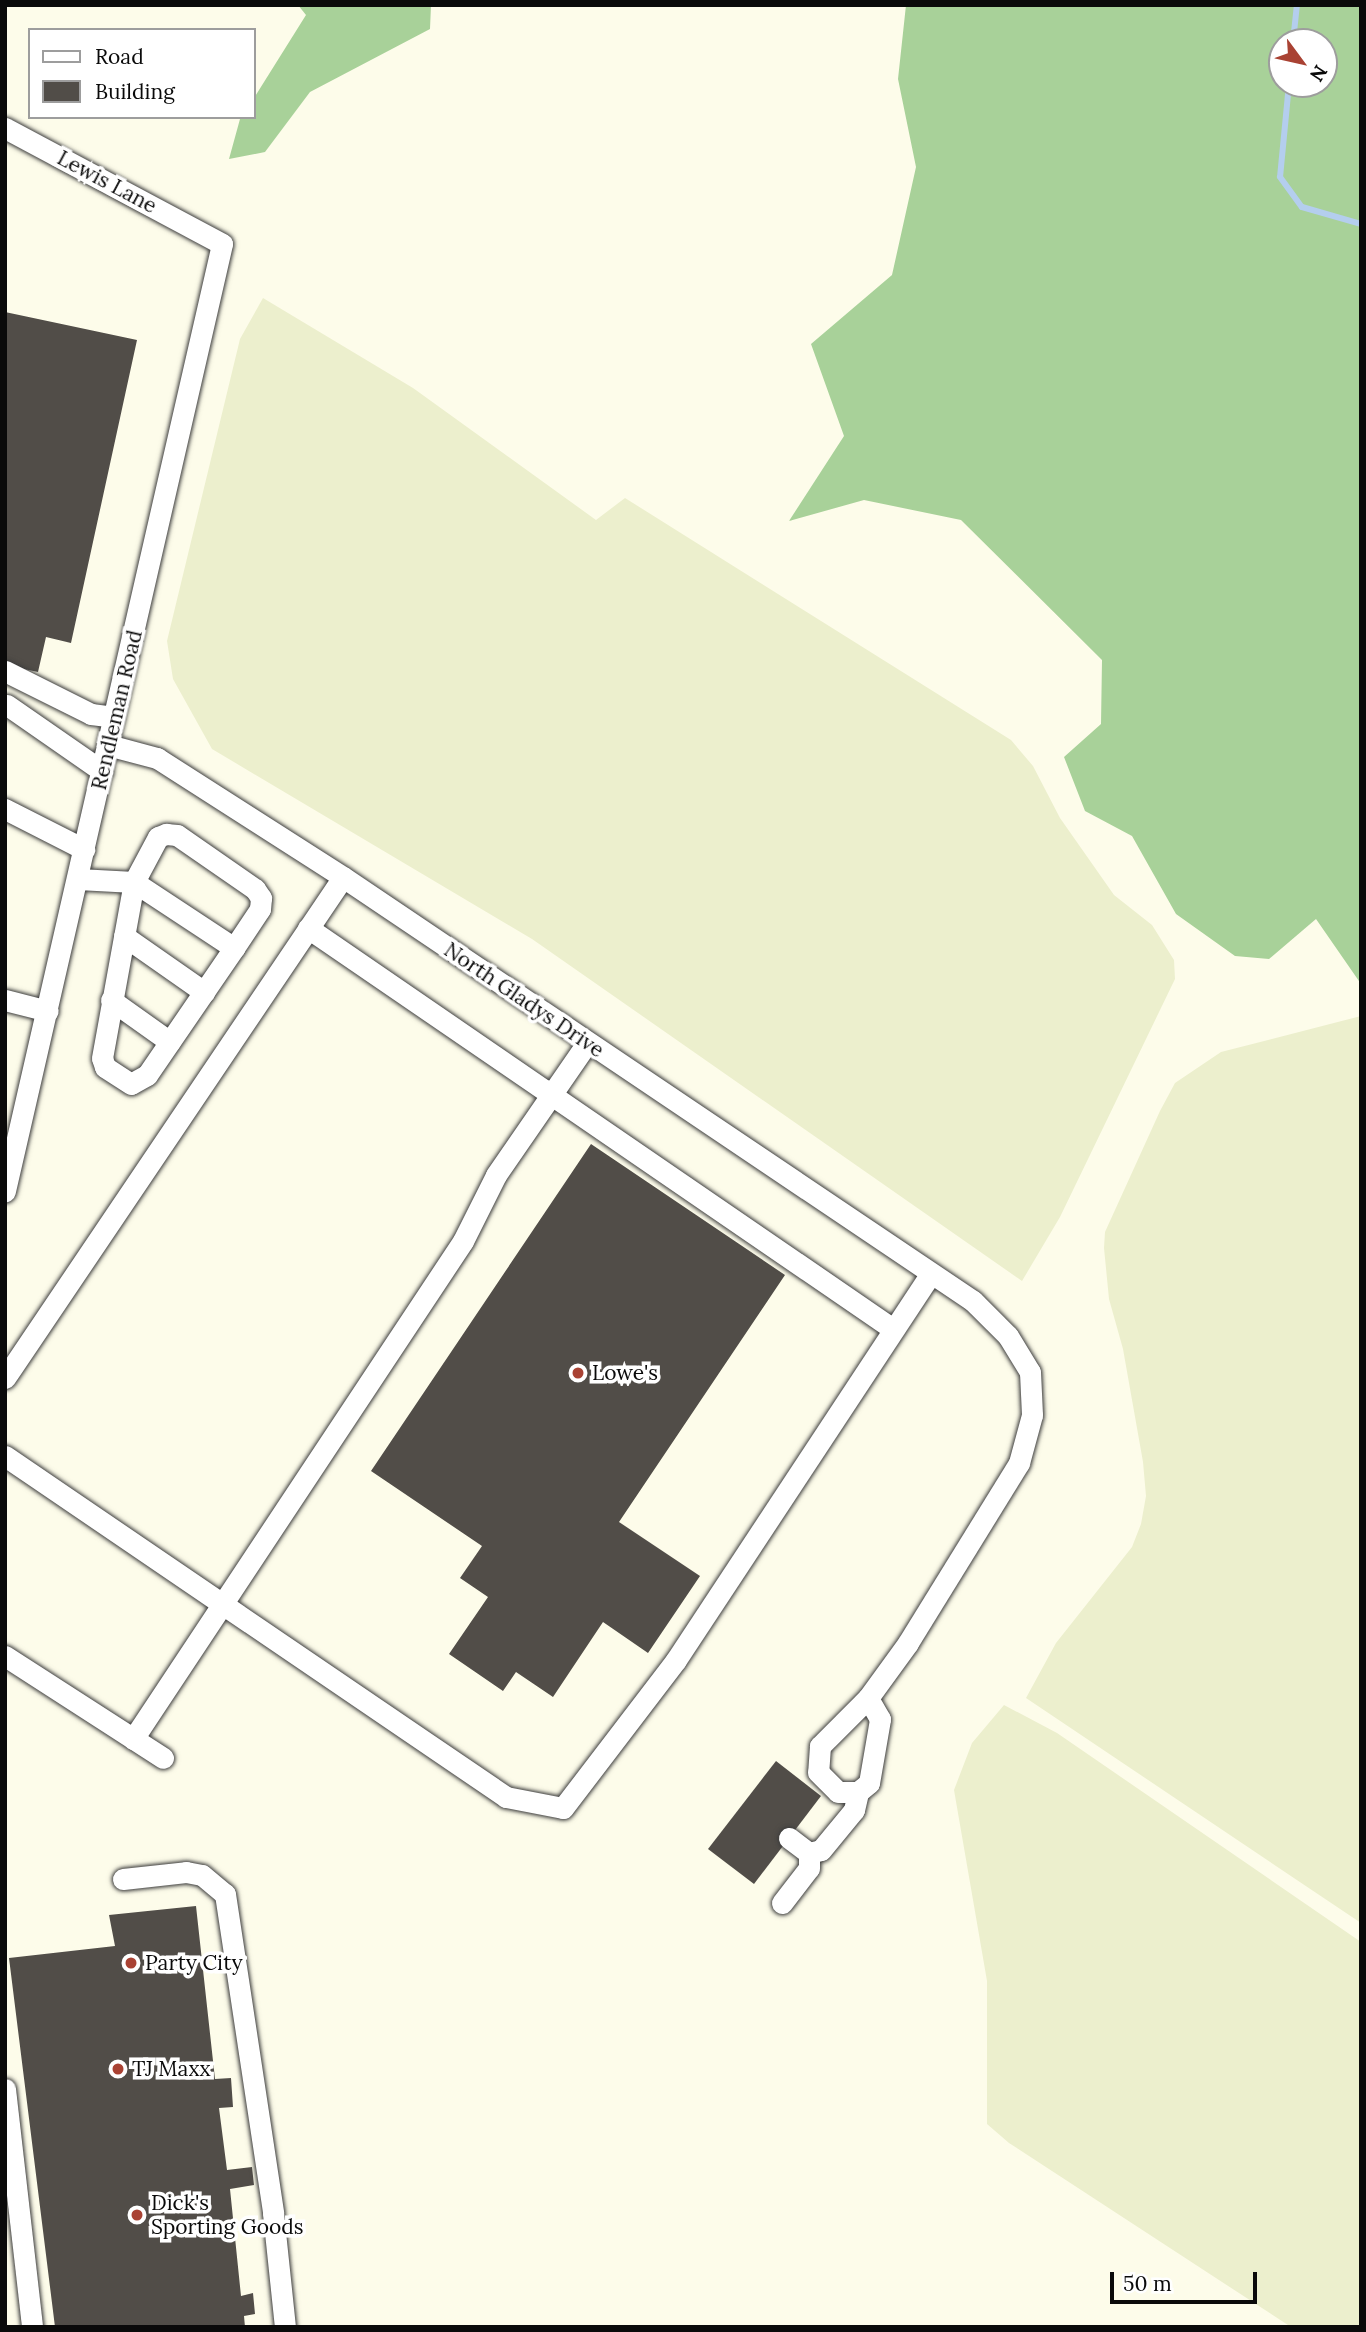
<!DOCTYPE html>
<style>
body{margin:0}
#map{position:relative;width:1366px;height:2332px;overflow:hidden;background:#fdfcea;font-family:Lora,serif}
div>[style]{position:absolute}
.farmland>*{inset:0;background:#ecefcd}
.forest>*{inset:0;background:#a8d199}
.stream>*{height:6px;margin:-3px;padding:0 3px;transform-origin:3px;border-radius:3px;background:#b4ceee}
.building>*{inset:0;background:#514d48}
.roads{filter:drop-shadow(0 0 2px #3d3d3d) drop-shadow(0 0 2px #3d3d3d)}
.minor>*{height:21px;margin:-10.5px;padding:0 10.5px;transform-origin:10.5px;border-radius:10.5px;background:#fff}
.dots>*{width:19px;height:19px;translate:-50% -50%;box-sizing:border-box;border:4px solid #fff;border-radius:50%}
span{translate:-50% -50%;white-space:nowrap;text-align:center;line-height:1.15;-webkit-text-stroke:7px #fff;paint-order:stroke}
.street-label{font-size:21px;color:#0a0a0a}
.poi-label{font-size:21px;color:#0a0a0a}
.left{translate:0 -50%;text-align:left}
.frame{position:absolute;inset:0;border:7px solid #0a0a0a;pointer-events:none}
.legend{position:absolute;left:28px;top:28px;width:228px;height:91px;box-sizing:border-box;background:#fff;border:2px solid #9d9d9d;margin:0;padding:9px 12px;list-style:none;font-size:21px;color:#0a0a0a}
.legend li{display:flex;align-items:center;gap:14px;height:35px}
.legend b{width:35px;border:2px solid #9d9d9d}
.north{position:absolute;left:1268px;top:28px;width:70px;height:70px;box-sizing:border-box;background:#fff;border:2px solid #9d9d9d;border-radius:50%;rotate:123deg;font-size:19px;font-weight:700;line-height:28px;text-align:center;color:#0a0a0a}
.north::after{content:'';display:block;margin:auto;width:24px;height:32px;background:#a94233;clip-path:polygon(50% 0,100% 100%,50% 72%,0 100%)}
.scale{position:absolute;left:1110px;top:2272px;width:147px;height:32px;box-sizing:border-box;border:4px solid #0a0a0a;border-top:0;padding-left:9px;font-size:21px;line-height:24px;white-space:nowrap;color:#0a0a0a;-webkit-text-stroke:5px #fff;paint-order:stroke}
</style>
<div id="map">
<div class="farmland">
<div style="clip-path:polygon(263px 298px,413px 388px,596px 520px,625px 498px,1011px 740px,1033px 766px,1060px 818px,1114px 895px,1152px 925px,1174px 960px,1175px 979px,1060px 1217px,1022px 1281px,532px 939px,212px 749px,173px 679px,167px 641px,240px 339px)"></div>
<div style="clip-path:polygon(1361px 1016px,1361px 1923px,1026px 1698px,1056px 1643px,1132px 1547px,1141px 1524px,1146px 1496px,1143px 1462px,1123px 1349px,1109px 1299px,1104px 1248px,1105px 1232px,1160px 1111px,1175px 1083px,1221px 1052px)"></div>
<div style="clip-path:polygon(1004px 1705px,1057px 1733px,1361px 1942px,1361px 2327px,1291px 2327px,1009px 2143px,987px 2124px,987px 1981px,954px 1790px,972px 1743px)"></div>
</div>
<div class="forest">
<div style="clip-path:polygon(298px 5px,431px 5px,430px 29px,310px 92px,265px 152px,229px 159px,240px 119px,254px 117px,254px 98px,306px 15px)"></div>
<div style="clip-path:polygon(evenodd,906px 5px,1361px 5px,1361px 984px,1316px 919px,1269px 959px,1235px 956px,1176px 914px,1132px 836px,1085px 811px,1064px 757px,1101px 724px,1102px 660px,961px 520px,864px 500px,789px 521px,844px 436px,811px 344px,892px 275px,916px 167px,898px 79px,906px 5px,1282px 42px,1324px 42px,1324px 84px,1282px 84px,1282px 42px)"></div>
</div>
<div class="stream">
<div style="left:1293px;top:42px;width:37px;rotate:-84deg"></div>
<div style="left:1289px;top:84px;width:93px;rotate:95.5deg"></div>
<div style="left:1280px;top:177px;width:37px;rotate:54deg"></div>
<div style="left:1302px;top:207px;width:61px;rotate:16.1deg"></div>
</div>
<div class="building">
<div style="clip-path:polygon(5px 312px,137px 340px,71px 643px,46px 637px,38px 672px,5px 665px)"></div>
<div style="clip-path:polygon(591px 1144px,785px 1275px,619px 1522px,700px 1576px,648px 1653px,603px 1622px,553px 1697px,516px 1672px,503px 1691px,449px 1654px,488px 1597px,460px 1578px,482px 1546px,371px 1471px)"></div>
<div style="clip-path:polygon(776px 1761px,821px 1796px,754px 1884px,708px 1849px)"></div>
<div style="clip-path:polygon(196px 1906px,215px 2079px,231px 2078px,233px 2107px,219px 2108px,227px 2170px,252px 2167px,254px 2185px,230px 2189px,241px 2296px,253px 2293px,255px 2314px,244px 2316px,245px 2327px,55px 2327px,9px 1958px,115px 1946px,109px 1915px)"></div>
</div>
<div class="roads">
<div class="minor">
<div style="left:5px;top:128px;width:246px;rotate:28.1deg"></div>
<div style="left:222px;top:244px;width:972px;rotate:102.91deg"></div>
<div style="left:5px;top:671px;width:96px;rotate:26.6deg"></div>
<div style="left:91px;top:714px;width:23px;rotate:7deg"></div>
<div style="left:7px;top:705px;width:116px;rotate:34.8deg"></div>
<div style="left:108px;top:745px;width:51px;rotate:14.9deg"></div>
<div style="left:157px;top:758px;width:221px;rotate:32.6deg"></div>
<div style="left:343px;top:877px;width:759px;rotate:33.94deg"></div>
<div style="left:973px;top:1301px;width:49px;rotate:45deg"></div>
<div style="left:1008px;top:1336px;width:42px;rotate:58.6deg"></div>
<div style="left:1030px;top:1372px;width:43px;rotate:87.3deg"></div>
<div style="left:1032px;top:1415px;width:50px;rotate:105.2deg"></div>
<div style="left:1019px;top:1463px;width:211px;rotate:121.7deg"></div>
<div style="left:908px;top:1643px;width:68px;rotate:126deg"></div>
<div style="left:868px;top:1698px;width:68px;rotate:135deg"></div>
<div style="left:820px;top:1746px;width:26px;rotate:94deg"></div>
<div style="left:818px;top:1772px;width:28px;rotate:45deg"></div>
<div style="left:838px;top:1792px;width:20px"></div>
<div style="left:858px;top:1792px;width:14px;rotate:-39deg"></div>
<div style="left:869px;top:1783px;width:65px;rotate:-80.2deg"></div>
<div style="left:880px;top:1719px;width:24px;rotate:-120deg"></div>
<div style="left:5px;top:809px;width:89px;rotate:26.9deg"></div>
<div style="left:78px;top:879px;width:56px;rotate:3.1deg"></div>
<div style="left:134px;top:882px;width:51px;rotate:-61.9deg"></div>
<div style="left:158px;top:837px;width:9px;rotate:-21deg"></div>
<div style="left:166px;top:834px;width:11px;rotate:5deg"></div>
<div style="left:177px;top:835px;width:95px;rotate:34.7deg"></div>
<div style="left:255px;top:889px;width:11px;rotate:56deg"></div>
<div style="left:261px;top:898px;width:11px;rotate:95deg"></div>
<div style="left:260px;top:909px;width:47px;rotate:123.7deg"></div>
<div style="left:234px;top:948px;width:154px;rotate:124.4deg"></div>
<div style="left:147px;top:1075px;width:18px;rotate:151deg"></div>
<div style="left:131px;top:1084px;width:31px;rotate:-147deg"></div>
<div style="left:105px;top:1067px;width:9px;rotate:-108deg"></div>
<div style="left:102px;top:1058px;width:179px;rotate:-79.7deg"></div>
<div style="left:134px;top:882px;width:120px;rotate:33.4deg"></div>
<div style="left:308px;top:928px;width:709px;rotate:34.43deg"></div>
<div style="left:124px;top:936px;width:98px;rotate:35deg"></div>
<div style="left:5px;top:1000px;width:44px;rotate:14.3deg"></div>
<div style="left:111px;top:1000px;width:72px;rotate:35.4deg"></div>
<div style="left:5px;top:1378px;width:604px;rotate:-55.99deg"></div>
<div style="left:5px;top:1456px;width:606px;rotate:34.24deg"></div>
<div style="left:506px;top:1797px;width:58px;rotate:10.9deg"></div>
<div style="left:563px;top:1808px;width:186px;rotate:-52.6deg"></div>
<div style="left:676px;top:1660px;width:461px;rotate:-56.6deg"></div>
<div style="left:5px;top:1656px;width:188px;rotate:32.8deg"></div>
<div style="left:133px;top:1739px;width:597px;rotate:-56.47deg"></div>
<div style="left:463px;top:1241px;width:74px;rotate:-63.4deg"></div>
<div style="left:496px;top:1175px;width:160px;rotate:-55.4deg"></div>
<div style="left:789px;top:1838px;width:25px;rotate:37deg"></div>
<div style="left:809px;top:1853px;width:12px;rotate:-14deg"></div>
<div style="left:821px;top:1850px;width:52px;rotate:-50.5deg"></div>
<div style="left:854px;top:1810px;width:18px;rotate:-77deg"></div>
<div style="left:123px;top:1879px;width:63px;rotate:-6.3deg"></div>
<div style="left:186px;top:1872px;width:16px;rotate:11deg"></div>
<div style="left:202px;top:1875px;width:30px;rotate:40deg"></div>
<div style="left:225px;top:1894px;width:323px;rotate:81.4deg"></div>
<div style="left:273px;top:2213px;width:115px;rotate:84deg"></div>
<div style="left:782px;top:1903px;width:44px;rotate:-52.4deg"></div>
<div style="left:809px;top:1868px;width:15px;rotate:-90deg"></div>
<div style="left:5px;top:2089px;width:240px;rotate:83.5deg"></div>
</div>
</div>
<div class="dots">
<div style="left:578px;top:1373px;background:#a94233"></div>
<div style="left:131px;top:1963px;background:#a94233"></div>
<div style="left:118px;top:2069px;background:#a94233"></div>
<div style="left:137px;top:2215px;background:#a94233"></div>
</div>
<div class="street-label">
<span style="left:107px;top:182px;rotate:28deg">Lewis Lane</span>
<span style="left:117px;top:710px;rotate:-77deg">Rendleman Road</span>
<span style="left:524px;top:1000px;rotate:34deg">North Gladys Drive</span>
</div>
<div class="poi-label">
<span class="left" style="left:592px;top:1373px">Lowe's</span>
<span class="left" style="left:145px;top:1963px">Party City</span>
<span class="left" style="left:132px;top:2069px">TJ Maxx</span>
<span class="left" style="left:151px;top:2215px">Dick's<br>Sporting Goods</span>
</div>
<div class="frame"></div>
<ul class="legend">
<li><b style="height:9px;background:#fff"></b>Road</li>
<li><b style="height:19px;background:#514d48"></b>Building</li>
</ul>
<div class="north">N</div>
<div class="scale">50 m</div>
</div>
